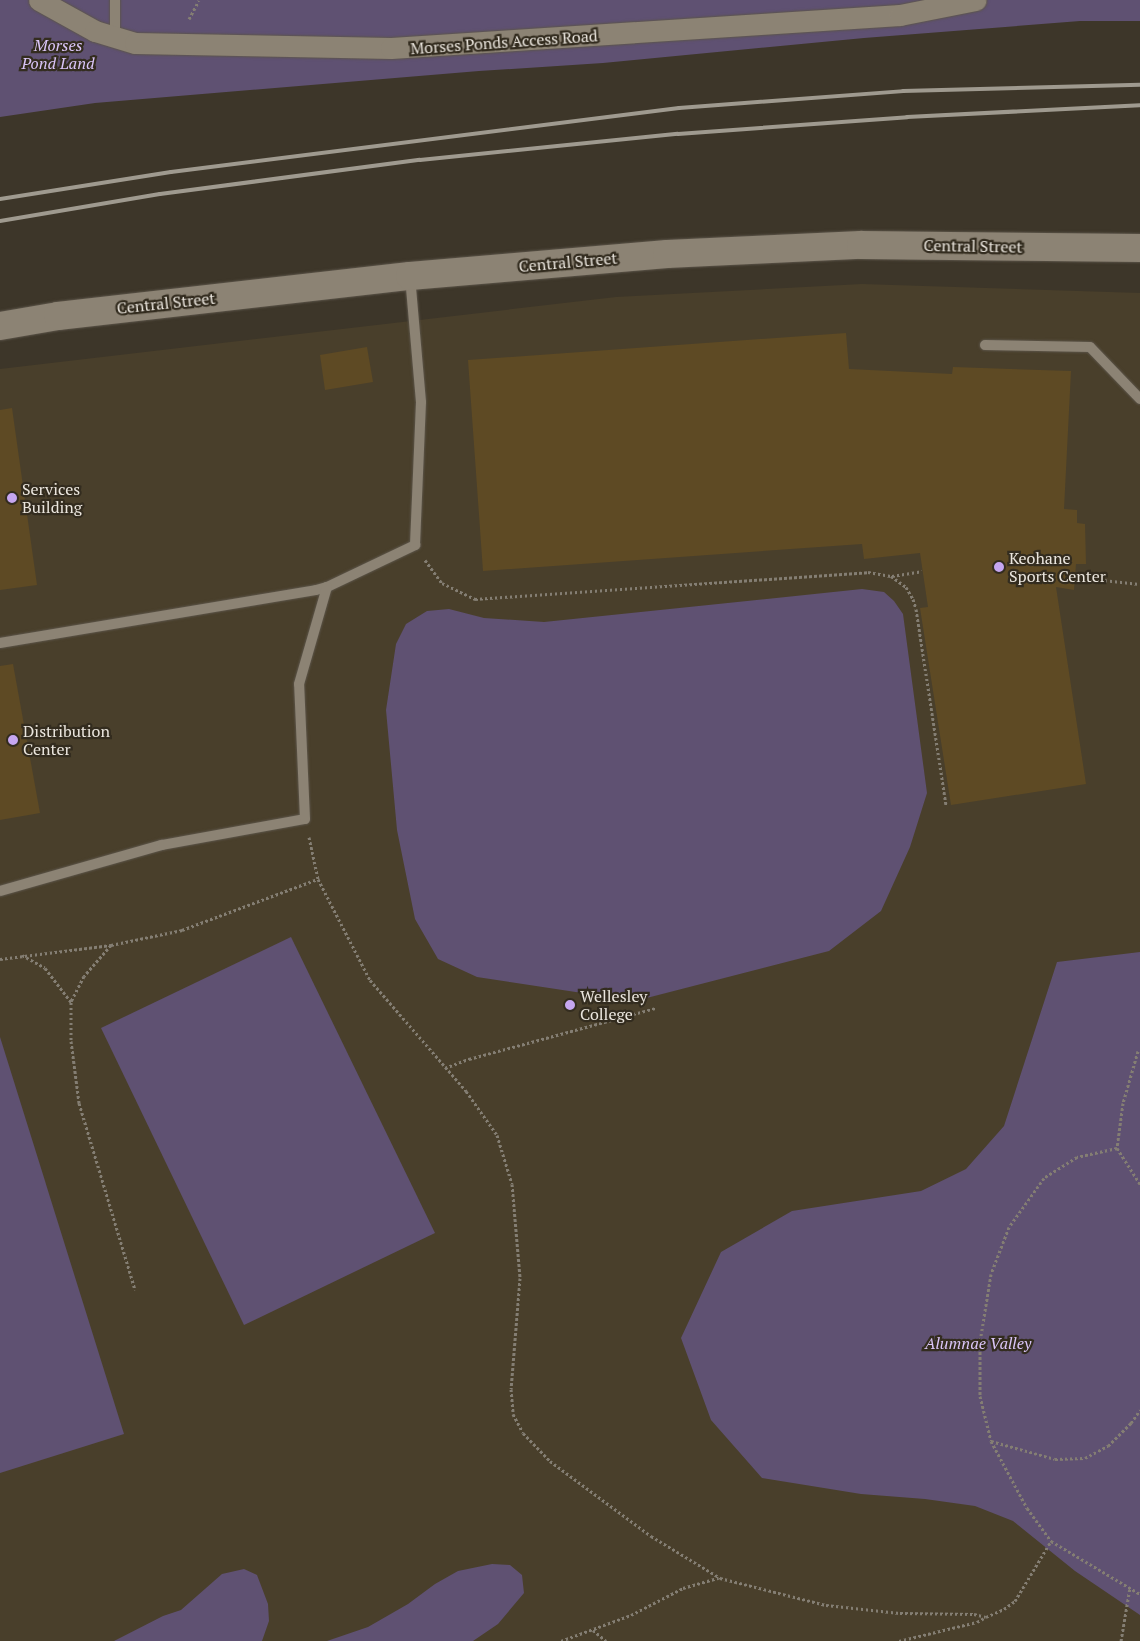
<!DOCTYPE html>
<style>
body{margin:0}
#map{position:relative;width:1140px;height:1641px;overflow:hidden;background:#3d3629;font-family:"PT Serif",serif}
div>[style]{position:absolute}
.built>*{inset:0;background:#493f2b}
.green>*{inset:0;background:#5f5172}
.building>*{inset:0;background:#5e4a24}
.path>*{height:3px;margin-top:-1.5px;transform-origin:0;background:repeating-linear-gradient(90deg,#847e73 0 2.5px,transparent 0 5px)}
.roads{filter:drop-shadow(0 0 1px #5c554a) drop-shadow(0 0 1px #5c554a)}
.service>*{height:10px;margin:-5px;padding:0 5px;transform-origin:5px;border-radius:5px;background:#8c8374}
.minor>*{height:21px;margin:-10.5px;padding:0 10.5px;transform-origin:10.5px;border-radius:10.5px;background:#8c8374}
.secondary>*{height:28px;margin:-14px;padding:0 14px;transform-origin:14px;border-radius:14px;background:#8c8374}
.rail>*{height:4px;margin:-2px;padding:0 2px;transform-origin:2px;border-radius:2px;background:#9f9a8f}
.dots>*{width:14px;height:14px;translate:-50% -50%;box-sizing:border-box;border:2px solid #332c1f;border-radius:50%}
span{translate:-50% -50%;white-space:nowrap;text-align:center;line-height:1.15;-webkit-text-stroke:4.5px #332c1f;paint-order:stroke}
.street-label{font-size:16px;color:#ebe6de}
.park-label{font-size:16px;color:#dac5f8;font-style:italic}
.poi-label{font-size:16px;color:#ebe6de}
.left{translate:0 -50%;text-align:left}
</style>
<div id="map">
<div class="built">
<div style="clip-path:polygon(862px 284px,1140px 293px,1140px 1641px,0 1641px,0 369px,616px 297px)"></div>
</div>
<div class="green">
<div style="clip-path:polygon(0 0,1140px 0,1140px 21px,1080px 21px,864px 38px,603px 63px,479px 71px,95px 103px,0 117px)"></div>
<div style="clip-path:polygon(862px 589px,884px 592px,894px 601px,903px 614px,927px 793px,910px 847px,881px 911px,829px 951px,635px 1001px,477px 977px,438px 959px,415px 919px,397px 830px,386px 710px,396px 644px,406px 624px,427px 611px,449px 609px,484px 618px,544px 622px)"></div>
<div style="clip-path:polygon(291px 937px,435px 1233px,244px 1325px,101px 1028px)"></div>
<div style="clip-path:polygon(1140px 952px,1140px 1615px,1075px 1571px,1013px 1521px,975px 1506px,925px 1499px,861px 1494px,762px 1478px,711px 1420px,681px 1338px,721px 1252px,792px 1211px,921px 1191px,966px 1169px,1004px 1126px,1057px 962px)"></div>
<div style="clip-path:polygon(0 1037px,124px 1434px,0 1473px)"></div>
<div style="clip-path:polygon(492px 1564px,510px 1565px,522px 1575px,524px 1593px,498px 1624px,473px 1641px,327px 1641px,368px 1627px,408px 1604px,435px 1584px,458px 1571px)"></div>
<div style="clip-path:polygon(244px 1569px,257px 1575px,268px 1604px,269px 1621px,262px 1641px,114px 1641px,163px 1616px,181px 1610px,222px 1574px)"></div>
</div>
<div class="building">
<div style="clip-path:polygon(846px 333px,849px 369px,952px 374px,953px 367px,1071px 371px,1064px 509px,1077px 510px,1077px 523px,1085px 524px,1086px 564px,1076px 564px,1074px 590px,1056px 587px,1086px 784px,951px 805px,920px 608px,928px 607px,920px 553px,864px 559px,862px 544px,483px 571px,468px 360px)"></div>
<div style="clip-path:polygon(367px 347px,373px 382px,325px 390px,320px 355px)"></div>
<div style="clip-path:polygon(12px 408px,37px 585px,0 590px,0 410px)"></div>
<div style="clip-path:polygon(13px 664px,40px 813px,0 820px,0 666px)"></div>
</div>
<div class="path">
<div style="left:189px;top:19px;width:21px;rotate:-62deg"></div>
<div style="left:425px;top:560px;width:29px;rotate:54deg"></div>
<div style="left:442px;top:583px;width:37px;rotate:26deg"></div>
<div style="left:475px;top:599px;width:394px;rotate:-3.9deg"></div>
<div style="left:868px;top:572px;width:23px;rotate:10deg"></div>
<div style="left:891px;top:576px;width:19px;rotate:36deg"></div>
<div style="left:906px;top:587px;width:14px;rotate:60deg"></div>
<div style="left:913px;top:599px;width:10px;rotate:73deg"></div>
<div style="left:916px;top:609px;width:199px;rotate:81.3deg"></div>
<div style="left:892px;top:576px;width:30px;rotate:-9deg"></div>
<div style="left:1075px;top:577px;width:65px;rotate:6.1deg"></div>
<div style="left:309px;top:837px;width:43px;rotate:77.9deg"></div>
<div style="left:318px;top:879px;width:114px;rotate:62.8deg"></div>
<div style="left:370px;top:980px;width:147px;rotate:49.1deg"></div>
<div style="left:466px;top:1091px;width:54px;rotate:54.8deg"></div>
<div style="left:497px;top:1135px;width:51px;rotate:73deg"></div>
<div style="left:512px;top:1184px;width:94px;rotate:85.1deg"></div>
<div style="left:520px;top:1278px;width:111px;rotate:94.6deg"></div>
<div style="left:511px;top:1389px;width:25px;rotate:85deg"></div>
<div style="left:513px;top:1414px;width:21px;rotate:62deg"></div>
<div style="left:523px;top:1433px;width:39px;rotate:46deg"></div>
<div style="left:550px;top:1461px;width:126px;rotate:36.6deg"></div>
<div style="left:651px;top:1536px;width:81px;rotate:31.3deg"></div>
<div style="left:720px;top:1578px;width:109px;rotate:14.3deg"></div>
<div style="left:826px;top:1605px;width:74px;rotate:6.2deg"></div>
<div style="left:900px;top:1613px;width:74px;rotate:0.8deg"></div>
<div style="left:974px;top:1614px;width:12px;rotate:14deg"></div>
<div style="left:986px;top:1617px;width:20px;rotate:-24deg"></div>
<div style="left:1004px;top:1609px;width:14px;rotate:-36deg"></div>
<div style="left:1015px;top:1601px;width:70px;rotate:-59deg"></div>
<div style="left:111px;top:945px;width:41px;rotate:131.1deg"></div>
<div style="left:84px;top:976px;width:29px;rotate:117deg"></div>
<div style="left:71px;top:1002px;width:39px;rotate:90deg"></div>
<div style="left:71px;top:1041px;width:63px;rotate:82.6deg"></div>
<div style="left:79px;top:1103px;width:195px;rotate:73.3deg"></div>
<div style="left:22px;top:955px;width:26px;rotate:29deg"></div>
<div style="left:45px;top:968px;width:43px;rotate:52.6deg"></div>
<div style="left:0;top:959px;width:112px;rotate:-7.2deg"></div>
<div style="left:111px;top:945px;width:73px;rotate:-11.9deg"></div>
<div style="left:182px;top:930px;width:145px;rotate:-20.6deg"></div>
<div style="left:1138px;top:1051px;width:54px;rotate:106.1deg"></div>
<div style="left:1123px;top:1103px;width:45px;rotate:97.6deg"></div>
<div style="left:1117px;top:1148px;width:43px;rotate:57.4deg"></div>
<div style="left:445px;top:1068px;width:26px;rotate:-21deg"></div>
<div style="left:469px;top:1059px;width:193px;rotate:-15.3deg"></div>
<div style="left:1117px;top:1148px;width:41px;rotate:167.3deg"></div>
<div style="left:1077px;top:1157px;width:39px;rotate:148deg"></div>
<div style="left:1044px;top:1178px;width:60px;rotate:125.5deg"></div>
<div style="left:1009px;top:1227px;width:50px;rotate:111deg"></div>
<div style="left:991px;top:1274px;width:69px;rotate:99.2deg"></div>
<div style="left:980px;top:1342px;width:54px;rotate:90deg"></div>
<div style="left:980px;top:1396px;width:46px;rotate:76.3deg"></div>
<div style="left:991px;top:1441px;width:76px;rotate:61.8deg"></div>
<div style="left:1027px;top:1508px;width:41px;rotate:54deg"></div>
<div style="left:1051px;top:1541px;width:104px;rotate:30.8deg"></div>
<div style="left:991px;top:1441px;width:66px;rotate:15.7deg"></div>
<div style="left:1055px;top:1459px;width:30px;rotate:-2deg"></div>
<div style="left:1085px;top:1458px;width:26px;rotate:-28deg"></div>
<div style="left:1108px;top:1446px;width:33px;rotate:-45deg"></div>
<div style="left:1131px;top:1423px;width:16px;rotate:-55deg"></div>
<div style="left:593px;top:1630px;width:17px;rotate:40deg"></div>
<div style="left:561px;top:1641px;width:75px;rotate:-20.4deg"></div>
<div style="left:631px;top:1615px;width:59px;rotate:-27.4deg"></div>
<div style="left:683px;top:1588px;width:37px;rotate:-16deg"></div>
<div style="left:899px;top:1641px;width:80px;rotate:-13.7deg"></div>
<div style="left:977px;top:1622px;width:10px;rotate:-29deg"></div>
<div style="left:1121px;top:1641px;width:55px;rotate:-80.5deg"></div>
</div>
<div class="roads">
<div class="service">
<div style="left:115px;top:0;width:39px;rotate:90deg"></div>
<div style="left:985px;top:345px;width:105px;rotate:1.1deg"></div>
<div style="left:1090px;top:347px;width:72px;rotate:46.1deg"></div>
<div style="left:0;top:643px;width:320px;rotate:-9.5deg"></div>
<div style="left:316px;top:590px;width:11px;rotate:-15deg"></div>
<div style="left:327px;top:587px;width:98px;rotate:-25.5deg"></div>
<div style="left:415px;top:545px;width:143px;rotate:-87.6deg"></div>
<div style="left:421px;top:402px;width:126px;rotate:-95deg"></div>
<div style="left:0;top:891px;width:168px;rotate:-15.9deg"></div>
<div style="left:162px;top:845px;width:145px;rotate:-10.3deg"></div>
<div style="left:305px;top:819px;width:135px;rotate:-92.5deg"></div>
<div style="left:299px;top:684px;width:101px;rotate:-73.9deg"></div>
</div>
<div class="minor">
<div style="left:39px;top:0;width:64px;rotate:29deg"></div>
<div style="left:95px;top:31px;width:42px;rotate:16.7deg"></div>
<div style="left:135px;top:43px;width:256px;rotate:1.1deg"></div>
<div style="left:391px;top:48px;width:510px;rotate:-3.71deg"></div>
<div style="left:900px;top:15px;width:77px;rotate:-11.2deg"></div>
</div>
<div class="secondary">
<div style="left:0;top:326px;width:59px;rotate:-9.8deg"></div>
<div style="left:58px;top:316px;width:354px;rotate:-6.5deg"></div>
<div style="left:410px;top:276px;width:258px;rotate:-4.9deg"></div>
<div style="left:667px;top:254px;width:194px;rotate:-2.7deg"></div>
<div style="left:861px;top:245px;width:279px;rotate:0.6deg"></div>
</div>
</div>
<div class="rail">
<div style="left:0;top:199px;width:173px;rotate:-9deg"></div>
<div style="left:171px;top:172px;width:512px;rotate:-7.18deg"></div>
<div style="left:679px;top:108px;width:225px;rotate:-4.3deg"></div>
<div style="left:903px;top:91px;width:237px;rotate:-1.5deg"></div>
<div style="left:0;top:221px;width:162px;rotate:-9.6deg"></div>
<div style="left:160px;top:194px;width:262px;rotate:-7.5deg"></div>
<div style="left:420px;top:160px;width:259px;rotate:-5.8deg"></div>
<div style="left:678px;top:134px;width:230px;rotate:-4.2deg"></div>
<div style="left:907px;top:117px;width:233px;rotate:-2.9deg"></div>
</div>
<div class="dots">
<div style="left:12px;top:498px;background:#c6a6f0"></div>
<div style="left:999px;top:567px;background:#c6a6f0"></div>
<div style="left:13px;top:740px;background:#c6a6f0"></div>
<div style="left:570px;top:1005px;background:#c6a6f0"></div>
</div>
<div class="street-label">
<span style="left:504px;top:42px;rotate:-4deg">Morses Ponds Access Road</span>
<span style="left:973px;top:246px;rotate:1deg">Central Street</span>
<span style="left:568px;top:262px;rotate:-5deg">Central Street</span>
<span style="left:166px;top:303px;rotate:-6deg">Central Street</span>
</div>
<div class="park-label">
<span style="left:58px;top:54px">Morses<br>Pond Land</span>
<span style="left:978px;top:1343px">Alumnae Valley</span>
</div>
<div class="poi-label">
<span class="left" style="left:22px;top:498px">Services<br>Building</span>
<span class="left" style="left:1009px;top:567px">Keohane<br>Sports Center</span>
<span class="left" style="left:23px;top:740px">Distribution<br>Center</span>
<span class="left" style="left:580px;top:1005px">Wellesley<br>College</span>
</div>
</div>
